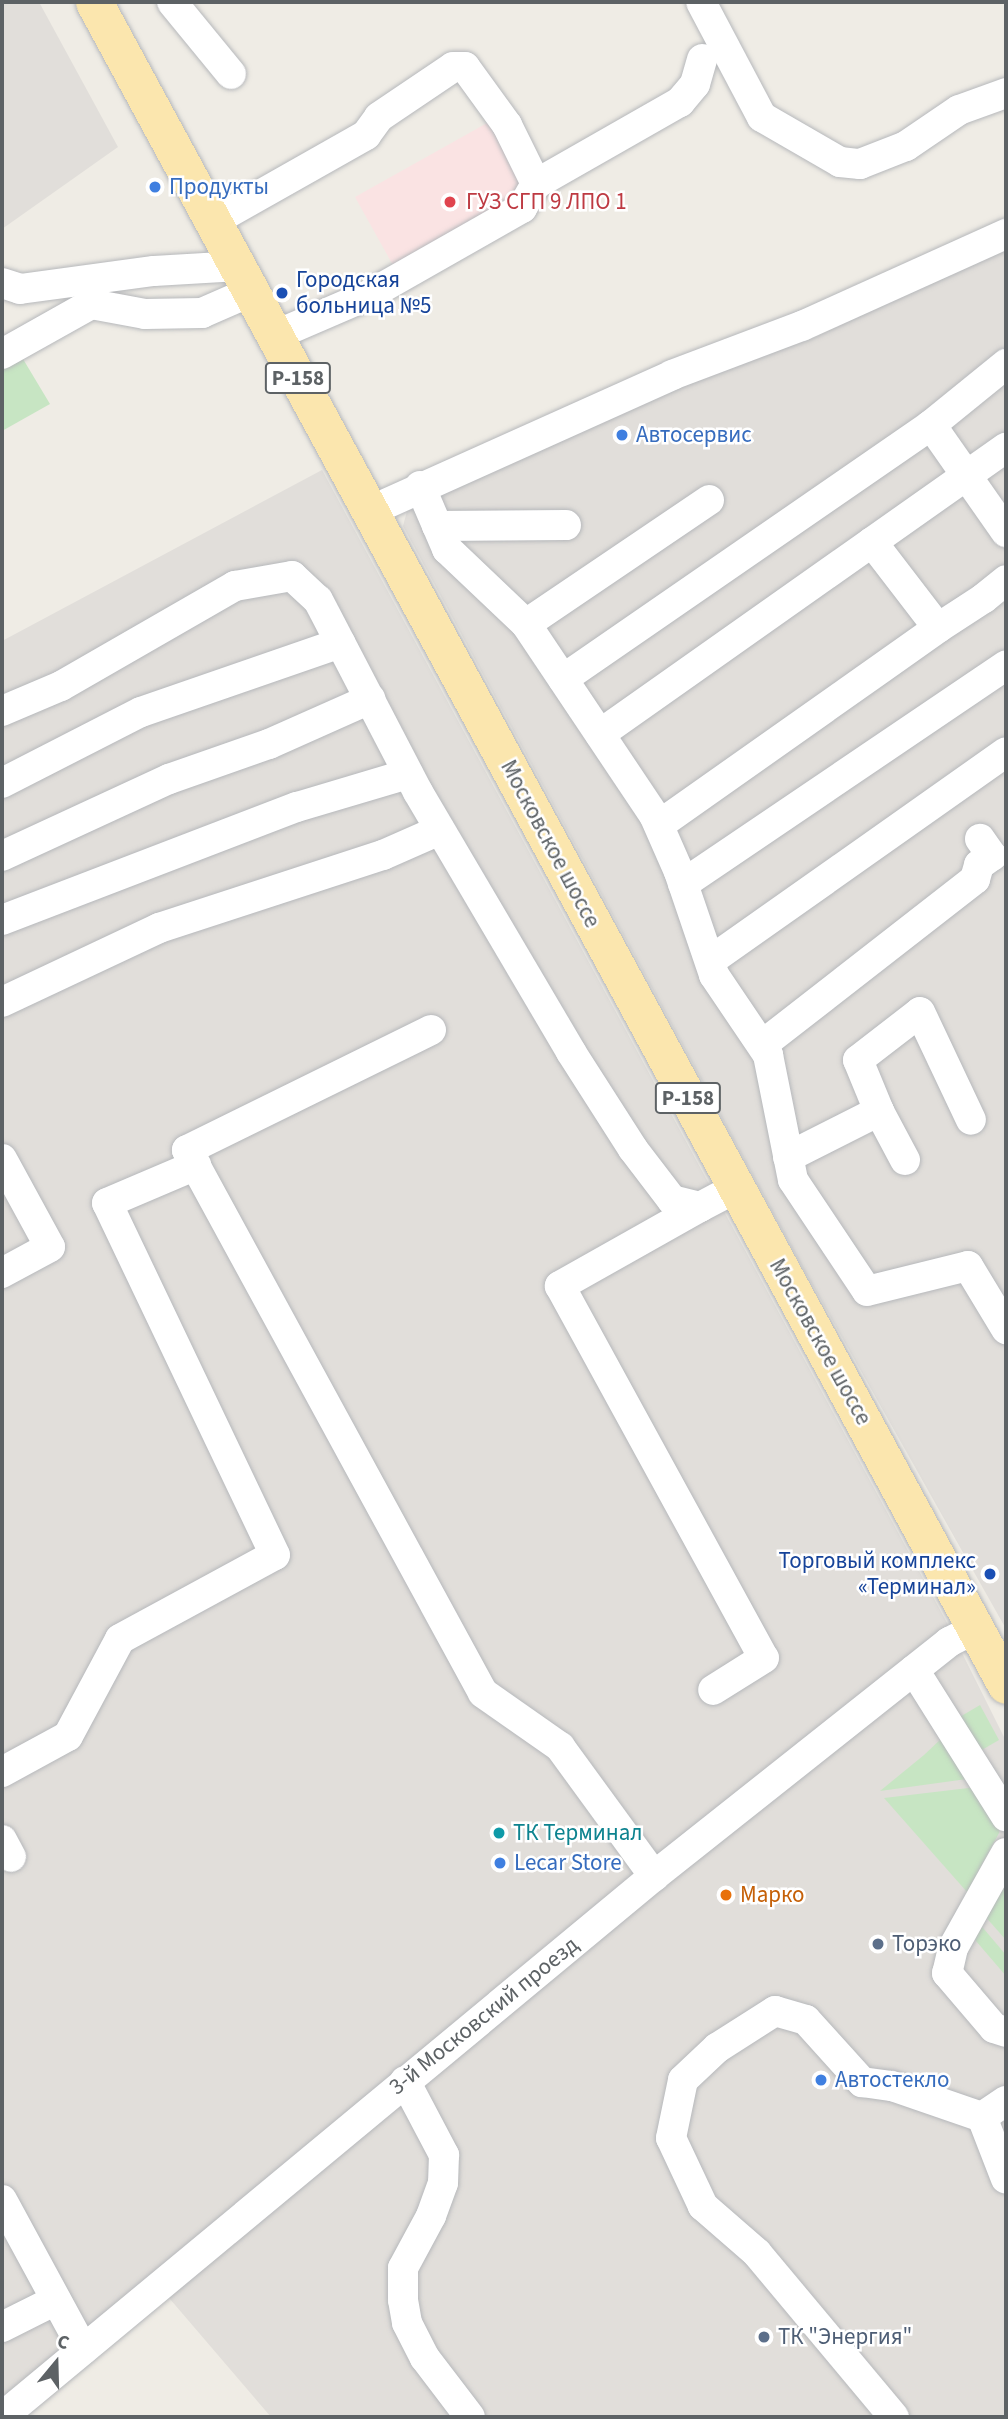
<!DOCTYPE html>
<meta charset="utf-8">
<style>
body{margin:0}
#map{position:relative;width:1008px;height:2419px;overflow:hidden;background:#efece5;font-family:"Source Sans 3",sans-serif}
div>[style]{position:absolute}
.industrial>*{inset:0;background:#e1deda}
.medical>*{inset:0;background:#fae3e3}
.green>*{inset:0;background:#c7e5c3}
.roads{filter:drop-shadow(0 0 2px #b6b8bb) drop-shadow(0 0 2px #b6b8bb)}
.minor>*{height:30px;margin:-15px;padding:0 15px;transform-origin:15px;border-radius:15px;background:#fff}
.major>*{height:37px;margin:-18.5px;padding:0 18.5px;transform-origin:18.5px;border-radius:18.5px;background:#fbe6ae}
.dots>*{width:19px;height:19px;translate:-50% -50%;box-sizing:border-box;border:4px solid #fff;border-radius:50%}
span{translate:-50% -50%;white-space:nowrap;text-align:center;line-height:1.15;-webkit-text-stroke:5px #fff;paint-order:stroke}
.shield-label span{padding:2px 5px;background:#fff;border:2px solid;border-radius:5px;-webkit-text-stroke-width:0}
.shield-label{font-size:21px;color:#5d6265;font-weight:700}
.shop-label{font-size:23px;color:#366cbe}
.left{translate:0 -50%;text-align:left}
.health-label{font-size:23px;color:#be3a42}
.transit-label{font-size:23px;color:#164399}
.right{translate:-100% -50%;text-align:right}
.street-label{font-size:23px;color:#5d6265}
.culture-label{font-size:23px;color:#0d838f}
.food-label{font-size:23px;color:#c56008}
.service-label{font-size:23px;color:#4e5e75}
.frame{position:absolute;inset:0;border:4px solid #5d6265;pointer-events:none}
.north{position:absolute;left:21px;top:2328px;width:70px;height:70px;-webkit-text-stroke:5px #fff;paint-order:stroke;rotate:19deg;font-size:19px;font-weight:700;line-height:28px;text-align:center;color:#5d6265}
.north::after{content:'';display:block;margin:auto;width:24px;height:32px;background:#5d6265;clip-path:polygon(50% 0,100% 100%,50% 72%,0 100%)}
</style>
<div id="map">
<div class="industrial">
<div style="clip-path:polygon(2px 2px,39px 2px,118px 147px,2px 229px)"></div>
<div style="clip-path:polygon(1006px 244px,1006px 1629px,803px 1268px,403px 526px,408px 507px,711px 373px,814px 338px)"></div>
<div style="clip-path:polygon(322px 470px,945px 1619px,1006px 1741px,1006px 2417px,271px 2417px,152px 2278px,2px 2399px,2px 641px)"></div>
</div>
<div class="medical">
<div style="clip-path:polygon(496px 118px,546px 206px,404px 285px,355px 197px)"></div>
</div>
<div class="green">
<div style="clip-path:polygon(20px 354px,50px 404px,2px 431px,2px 365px)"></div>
<div style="clip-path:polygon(980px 1705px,999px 1740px,980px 1751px,958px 1718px)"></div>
<div style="clip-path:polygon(942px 1738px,974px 1778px,880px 1791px,924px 1755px)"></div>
<div style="clip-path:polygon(977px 1787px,1000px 1822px,999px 1833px,967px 1892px,884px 1798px)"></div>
<div style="clip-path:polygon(1006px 1872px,1006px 1940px,983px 1914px)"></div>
<div style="clip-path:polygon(978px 1922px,1006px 1955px,1006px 1976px,976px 1941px,974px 1935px)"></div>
</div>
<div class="roads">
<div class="minor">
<div style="left:172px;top:2px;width:93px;rotate:50.7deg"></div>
<div style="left:701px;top:2px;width:130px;rotate:62.1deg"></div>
<div style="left:762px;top:117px;width:90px;rotate:30deg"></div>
<div style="left:840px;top:162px;width:20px;rotate:6deg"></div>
<div style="left:860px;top:164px;width:49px;rotate:-21.4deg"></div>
<div style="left:906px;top:146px;width:64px;rotate:-34.2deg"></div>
<div style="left:959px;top:110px;width:50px;rotate:-19.9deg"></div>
<div style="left:214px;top:221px;width:175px;rotate:-29.5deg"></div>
<div style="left:366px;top:135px;width:22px;rotate:-54deg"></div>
<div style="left:379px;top:117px;width:89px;rotate:-34deg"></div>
<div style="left:453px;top:67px;width:12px"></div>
<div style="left:465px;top:67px;width:72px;rotate:54.1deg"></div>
<div style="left:507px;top:125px;width:66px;rotate:63.8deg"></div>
<div style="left:536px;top:184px;width:166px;rotate:-29.7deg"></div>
<div style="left:680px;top:102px;width:23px;rotate:-50deg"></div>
<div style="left:695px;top:84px;width:26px;rotate:-74deg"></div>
<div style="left:2px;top:283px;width:19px;rotate:18deg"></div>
<div style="left:20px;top:289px;width:135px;rotate:-7.7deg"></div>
<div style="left:154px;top:271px;width:85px;rotate:-3.4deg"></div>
<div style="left:276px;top:335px;width:101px;rotate:-23.3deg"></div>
<div style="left:369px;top:295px;width:176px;rotate:-29.6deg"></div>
<div style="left:522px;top:208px;width:28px;rotate:-60deg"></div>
<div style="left:2px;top:354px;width:102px;rotate:-29.3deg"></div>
<div style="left:91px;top:304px;width:55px;rotate:10.5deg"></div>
<div style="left:145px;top:314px;width:57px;rotate:-1deg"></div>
<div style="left:202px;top:313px;width:55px;rotate:-23.7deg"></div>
<div style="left:931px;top:425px;width:131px;rotate:55deg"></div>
<div style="left:420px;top:486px;width:69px;rotate:66.8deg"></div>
<div style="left:447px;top:549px;width:109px;rotate:43.5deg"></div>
<div style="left:526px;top:624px;width:230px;rotate:56.2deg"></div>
<div style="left:654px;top:815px;width:62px;rotate:66.3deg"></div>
<div style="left:679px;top:872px;width:109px;rotate:71.2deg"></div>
<div style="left:714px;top:975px;width:97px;rotate:56deg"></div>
<div style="left:768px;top:1055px;width:127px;rotate:78.7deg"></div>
<div style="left:793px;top:1180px;width:133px;rotate:56.3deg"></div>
<div style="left:867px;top:1291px;width:104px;rotate:-13.9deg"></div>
<div style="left:968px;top:1266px;width:74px;rotate:58.9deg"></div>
<div style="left:370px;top:511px;width:331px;rotate:-24.2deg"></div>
<div style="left:672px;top:375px;width:139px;rotate:-20.7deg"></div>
<div style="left:802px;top:326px;width:224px;rotate:-24.3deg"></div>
<div style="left:437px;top:526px;width:129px;rotate:-0.4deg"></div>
<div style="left:872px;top:542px;width:108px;rotate:52.5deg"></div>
<div style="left:526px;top:624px;width:221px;rotate:-34.1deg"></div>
<div style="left:563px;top:679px;width:447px;rotate:-34.6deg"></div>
<div style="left:931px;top:425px;width:97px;rotate:-39.1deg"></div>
<div style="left:2px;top:711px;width:64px;rotate:-23deg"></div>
<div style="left:61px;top:686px;width:201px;rotate:-29.9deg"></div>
<div style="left:235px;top:586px;width:58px;rotate:-10deg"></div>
<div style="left:292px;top:576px;width:35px;rotate:43deg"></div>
<div style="left:318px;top:600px;width:216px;rotate:62.5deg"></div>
<div style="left:418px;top:792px;width:302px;rotate:59.5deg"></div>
<div style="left:571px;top:1052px;width:115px;rotate:57.4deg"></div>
<div style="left:633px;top:1149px;width:64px;rotate:52.6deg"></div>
<div style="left:672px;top:1200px;width:29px;rotate:14deg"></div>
<div style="left:700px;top:1207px;width:41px;rotate:-27.8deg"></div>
<div style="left:600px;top:734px;width:497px;rotate:-35.2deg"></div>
<div style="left:2px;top:783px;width:156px;rotate:-27.1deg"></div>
<div style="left:141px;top:712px;width:211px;rotate:-19.1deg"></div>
<div style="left:659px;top:825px;width:342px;rotate:-35.2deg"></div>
<div style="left:938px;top:628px;width:55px;rotate:-33.1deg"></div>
<div style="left:984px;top:598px;width:28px;rotate:-39deg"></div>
<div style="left:2px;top:856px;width:184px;rotate:-24.8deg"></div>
<div style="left:169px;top:779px;width:106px;rotate:-19.3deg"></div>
<div style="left:269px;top:744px;width:111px;rotate:-24deg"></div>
<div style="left:683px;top:884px;width:390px;rotate:-34.1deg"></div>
<div style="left:2px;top:920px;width:316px;rotate:-21deg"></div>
<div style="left:297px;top:807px;width:116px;rotate:-16.6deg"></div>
<div style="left:710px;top:961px;width:362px;rotate:-35.2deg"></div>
<div style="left:2px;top:1002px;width:174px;rotate:-25.2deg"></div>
<div style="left:159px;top:928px;width:236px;rotate:-18.1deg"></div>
<div style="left:383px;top:855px;width:62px;rotate:-23.7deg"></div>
<div style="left:431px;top:1030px;width:272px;rotate:153.8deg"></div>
<div style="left:187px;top:1150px;width:618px;rotate:61.4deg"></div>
<div style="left:483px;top:1693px;width:94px;rotate:35deg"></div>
<div style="left:560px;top:1747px;width:160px;rotate:53.9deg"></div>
<div style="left:762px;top:1045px;width:270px;rotate:-37.9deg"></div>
<div style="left:975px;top:879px;width:15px;rotate:-74deg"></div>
<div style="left:979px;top:865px;width:16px;rotate:-35deg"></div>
<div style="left:992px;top:856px;width:21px;rotate:-125deg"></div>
<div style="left:788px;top:1157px;width:102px;rotate:-26.8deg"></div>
<div style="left:2px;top:1159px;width:100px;rotate:61.4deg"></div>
<div style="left:50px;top:1247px;width:55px;rotate:151.6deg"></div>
<div style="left:905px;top:1160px;width:55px;rotate:-118deg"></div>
<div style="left:879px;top:1111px;width:55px;rotate:-112.4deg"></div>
<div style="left:858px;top:1060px;width:78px;rotate:-37.7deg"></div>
<div style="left:920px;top:1012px;width:119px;rotate:64.7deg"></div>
<div style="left:700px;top:1207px;width:161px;rotate:150.6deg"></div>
<div style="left:560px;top:1286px;width:424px;rotate:61.3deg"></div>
<div style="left:764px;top:1658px;width:60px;rotate:147.9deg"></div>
<div style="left:914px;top:1670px;width:173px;rotate:57.8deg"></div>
<div style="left:2px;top:1772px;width:75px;rotate:-28.6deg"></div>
<div style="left:68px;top:1736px;width:110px;rotate:-61.8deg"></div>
<div style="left:120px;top:1639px;width:176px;rotate:-28.5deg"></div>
<div style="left:275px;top:1555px;width:390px;rotate:-115.5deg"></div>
<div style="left:107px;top:1203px;width:97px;rotate:-23.1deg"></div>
<div style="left:2px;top:1840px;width:19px;rotate:62deg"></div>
<div style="left:1006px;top:1853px;width:109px;rotate:119.2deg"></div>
<div style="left:953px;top:1948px;width:26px;rotate:103deg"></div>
<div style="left:947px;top:1973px;width:72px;rotate:49.5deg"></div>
<div style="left:994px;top:2028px;width:13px;rotate:18deg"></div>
<div style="left:405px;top:2081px;width:84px;rotate:62.2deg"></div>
<div style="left:444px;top:2155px;width:28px;rotate:92deg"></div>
<div style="left:443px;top:2183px;width:35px;rotate:110deg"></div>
<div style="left:431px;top:2216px;width:59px;rotate:118.3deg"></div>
<div style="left:403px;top:2268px;width:32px;rotate:90deg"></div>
<div style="left:403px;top:2300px;width:23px;rotate:80deg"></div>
<div style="left:407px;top:2323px;width:39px;rotate:63deg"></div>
<div style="left:425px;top:2358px;width:74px;rotate:52.7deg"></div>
<div style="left:982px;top:2117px;width:66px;rotate:68.8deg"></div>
<div style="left:982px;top:2117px;width:29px;rotate:-34deg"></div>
<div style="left:2px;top:2200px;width:170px;rotate:61.5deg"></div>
<div style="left:2px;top:2327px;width:60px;rotate:-26.6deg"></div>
<div style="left:2px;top:2417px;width:847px;rotate:-39.68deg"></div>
<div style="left:654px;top:1876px;width:377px;rotate:-38.4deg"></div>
<div style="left:949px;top:1642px;width:31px;rotate:-27deg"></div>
<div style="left:894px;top:2417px;width:214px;rotate:-129.9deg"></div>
<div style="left:757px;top:2253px;width:72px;rotate:-139deg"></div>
<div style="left:703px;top:2206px;width:75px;rotate:-115.2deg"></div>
<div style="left:671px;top:2138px;width:59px;rotate:-78.3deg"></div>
<div style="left:683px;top:2080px;width:47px;rotate:-43.3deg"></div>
<div style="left:717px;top:2048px;width:69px;rotate:-32.5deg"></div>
<div style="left:775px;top:2011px;width:32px;rotate:16deg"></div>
<div style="left:806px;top:2020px;width:84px;rotate:47.9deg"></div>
<div style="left:862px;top:2082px;width:30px;rotate:8deg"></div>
<div style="left:892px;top:2086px;width:95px;rotate:19deg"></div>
</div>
<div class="major">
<div style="left:94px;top:2px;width:1914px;rotate:61.55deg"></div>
</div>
</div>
<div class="dots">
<div style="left:155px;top:187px;background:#3f7fe0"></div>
<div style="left:450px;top:202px;background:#e0444e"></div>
<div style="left:282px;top:293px;background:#1a4fb4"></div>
<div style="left:622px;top:435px;background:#3f7fe0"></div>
<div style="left:990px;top:1574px;background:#1a4fb4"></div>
<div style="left:499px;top:1833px;background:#0f9aa8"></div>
<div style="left:500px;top:1863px;background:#3f7fe0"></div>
<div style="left:726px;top:1895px;background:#e8710a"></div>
<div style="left:878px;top:1944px;background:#5c6f8a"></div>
<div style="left:821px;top:2080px;background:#3f7fe0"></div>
<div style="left:764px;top:2337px;background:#5c6f8a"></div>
</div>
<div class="shield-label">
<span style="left:298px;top:378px">Р-158</span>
<span style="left:688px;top:1098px">Р-158</span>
</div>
<div class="shop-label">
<span class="left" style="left:169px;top:187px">Продукты</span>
<span class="left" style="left:636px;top:435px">Автосервис</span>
<span class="left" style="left:514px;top:1863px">Lecar Store</span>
<span class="left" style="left:835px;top:2080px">Автостекло</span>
</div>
<div class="health-label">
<span class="left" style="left:466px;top:202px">ГУЗ СГП 9 ЛПО 1</span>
</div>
<div class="transit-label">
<span class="left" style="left:296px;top:293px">Городская<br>больница №5</span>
<span class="right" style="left:976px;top:1574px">Торговый комплекс<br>«Терминал»</span>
</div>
<div class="street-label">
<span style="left:550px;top:844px;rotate:62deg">Московское шоссе</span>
<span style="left:820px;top:1342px;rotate:61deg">Московское шоссе</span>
<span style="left:484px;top:2016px;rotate:-39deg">3-й Московский проезд</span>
</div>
<div class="culture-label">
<span class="left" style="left:513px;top:1833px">ТК Терминал</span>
</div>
<div class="food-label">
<span class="left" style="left:740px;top:1895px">Марко</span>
</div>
<div class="service-label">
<span class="left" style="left:892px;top:1944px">Торэко</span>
<span class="left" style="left:778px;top:2337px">ТК "Энергия"</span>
</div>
<div class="frame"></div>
<div class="north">С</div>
</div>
